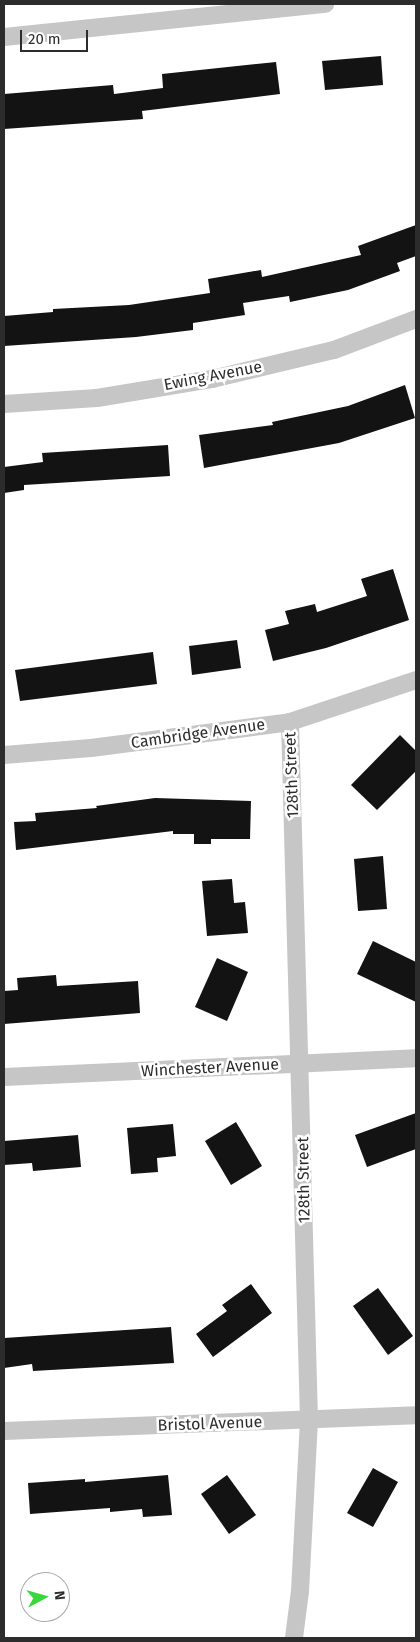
<!DOCTYPE html>
<style>
body{margin:0}
#map{position:relative;width:420px;height:1642px;overflow:hidden;background:#fff;font-family:"Fira Sans",sans-serif}
div>[style]{position:absolute}
.building>*{inset:0;background:#131313}
.street>*{height:18px;margin:-9px;padding:0 9px;transform-origin:9px;border-radius:9px;background:#c6c6c6}
span{translate:-50% -50%;white-space:nowrap;text-align:center;line-height:1.15;-webkit-text-stroke:5px #fff;paint-order:stroke}
.street-label{font-size:16px;color:#2c2c2c}
.frame{position:absolute;inset:0;border:5px solid #2c2c2c;pointer-events:none}
.north{position:absolute;left:20px;top:1572px;width:50px;height:50px;box-sizing:border-box;background:#fff;border:1px solid #ababab;border-radius:50%;rotate:84deg;font-size:14px;font-weight:700;line-height:20px;text-align:center;color:#2c2c2c}
.north::after{content:'';display:block;margin:auto;width:18px;height:22px;background:#38d83c;clip-path:polygon(50% 0,100% 100%,50% 72%,0 100%)}
.scale{position:absolute;left:20px;top:30px;width:68px;height:22px;box-sizing:border-box;border:2px solid #2c2c2c;border-top:0;padding-left:6px;font-size:15px;line-height:18px;white-space:nowrap;color:#2c2c2c;-webkit-text-stroke:4px #fff;paint-order:stroke}
</style>
<div id="map">
<div class="building">
<div style="clip-path:polygon(381px 56px,383px 85px,325px 90px,322px 61px)"></div>
<div style="clip-path:polygon(276px 62px,280px 94px,142px 111px,143px 119px,4px 129px,4px 94px,113px 85px,114px 94px,163px 88px,162px 74px)"></div>
<div style="clip-path:polygon(416px 225px,416px 256px,397px 263px,400px 271px,348px 290px,290px 302px,289px 296px,243px 303px,245px 315px,193px 323px,193px 330px,136px 337px,4px 346px,4px 316px,53px 312px,53px 309px,129px 305px,210px 293px,208px 279px,261px 270px,262px 277px,361px 255px,358px 246px)"></div>
<div style="clip-path:polygon(405px 385px,415px 418px,339px 443px,204px 468px,199px 435px,273px 425px,272px 422px,348px 406px)"></div>
<div style="clip-path:polygon(168px 445px,170px 476px,24px 485px,24px 490px,4px 493px,4px 467px,43px 462px,42px 453px)"></div>
<div style="clip-path:polygon(393px 569px,409px 620px,326px 648px,273px 661px,265px 630px,289px 624px,285px 611px,315px 604px,317px 612px,367px 596px,361px 579px)"></div>
<div style="clip-path:polygon(237px 640px,241px 668px,192px 675px,189px 646px)"></div>
<div style="clip-path:polygon(153px 652px,157px 684px,20px 701px,15px 670px)"></div>
<div style="clip-path:polygon(400px 735px,416px 751px,416px 771px,377px 810px,351px 785px)"></div>
<div style="clip-path:polygon(155px 798px,251px 801px,250px 839px,211px 839px,211px 844px,194px 844px,194px 834px,173px 834px,173px 831px,16px 850px,14px 822px,36px 821px,35px 813px,97px 808px,96px 806px)"></div>
<div style="clip-path:polygon(383px 856px,387px 909px,358px 911px,354px 859px)"></div>
<div style="clip-path:polygon(232px 879px,234px 903px,245px 902px,248px 933px,207px 936px,202px 881px)"></div>
<div style="clip-path:polygon(373px 941px,416px 962px,416px 1002px,357px 974px)"></div>
<div style="clip-path:polygon(217px 958px,248px 972px,227px 1021px,195px 1007px)"></div>
<div style="clip-path:polygon(56px 975px,57px 986px,138px 981px,140px 1013px,4px 1024px,4px 991px,18px 990px,17px 978px)"></div>
<div style="clip-path:polygon(416px 1113px,416px 1149px,367px 1167px,355px 1135px)"></div>
<div style="clip-path:polygon(236px 1122px,262px 1166px,231px 1185px,205px 1141px)"></div>
<div style="clip-path:polygon(173px 1124px,176px 1156px,157px 1158px,158px 1172px,131px 1174px,127px 1128px)"></div>
<div style="clip-path:polygon(78px 1135px,81px 1167px,33px 1171px,32px 1163px,4px 1165px,4px 1141px)"></div>
<div style="clip-path:polygon(251px 1284px,272px 1313px,213px 1357px,196px 1334px,227px 1311px,222px 1305px)"></div>
<div style="clip-path:polygon(378px 1288px,413px 1336px,388px 1355px,353px 1306px)"></div>
<div style="clip-path:polygon(171px 1327px,174px 1363px,33px 1371px,32px 1364px,4px 1368px,4px 1338px)"></div>
<div style="clip-path:polygon(373px 1468px,398px 1482px,373px 1527px,347px 1513px)"></div>
<div style="clip-path:polygon(168px 1475px,172px 1515px,143px 1517px,142px 1509px,110px 1512px,110px 1508px,30px 1514px,28px 1483px,85px 1479px,85px 1482px)"></div>
<div style="clip-path:polygon(227px 1475px,256px 1515px,229px 1534px,201px 1494px)"></div>
</div>
<div class="street">
<div style="left:4px;top:37px;width:323px;rotate:-5.9deg"></div>
<div style="left:4px;top:404px;width:93px;rotate:-3.7deg"></div>
<div style="left:97px;top:398px;width:117px;rotate:-9.4deg"></div>
<div style="left:212px;top:379px;width:125px;rotate:-13.4deg"></div>
<div style="left:334px;top:350px;width:88px;rotate:-20.7deg"></div>
<div style="left:290px;top:722px;width:698px;rotate:88.44deg"></div>
<div style="left:309px;top:1420px;width:171px;rotate:93deg"></div>
<div style="left:300px;top:1591px;width:47px;rotate:97.3deg"></div>
<div style="left:4px;top:755px;width:87px;rotate:-4.6deg"></div>
<div style="left:91px;top:748px;width:201px;rotate:-7.4deg"></div>
<div style="left:290px;top:722px;width:133px;rotate:-18.4deg"></div>
<div style="left:4px;top:1077px;width:412px;rotate:-2.6deg"></div>
<div style="left:4px;top:1431px;width:412px;rotate:-2.2deg"></div>
</div>
<div class="street-label">
<span style="left:213px;top:376px;rotate:-11deg">Ewing Avenue</span>
<span style="left:198px;top:734px;rotate:-8deg">Cambridge Avenue</span>
<span style="left:292px;top:775px;rotate:-92deg">128th Street</span>
<span style="left:210px;top:1068px;rotate:-3deg">Winchester Avenue</span>
<span style="left:304px;top:1180px;rotate:-91deg">128th Street</span>
<span style="left:210px;top:1424px;rotate:-2deg">Bristol Avenue</span>
</div>
<div class="frame"></div>
<div class="north">N</div>
<div class="scale">20 m</div>
</div>
